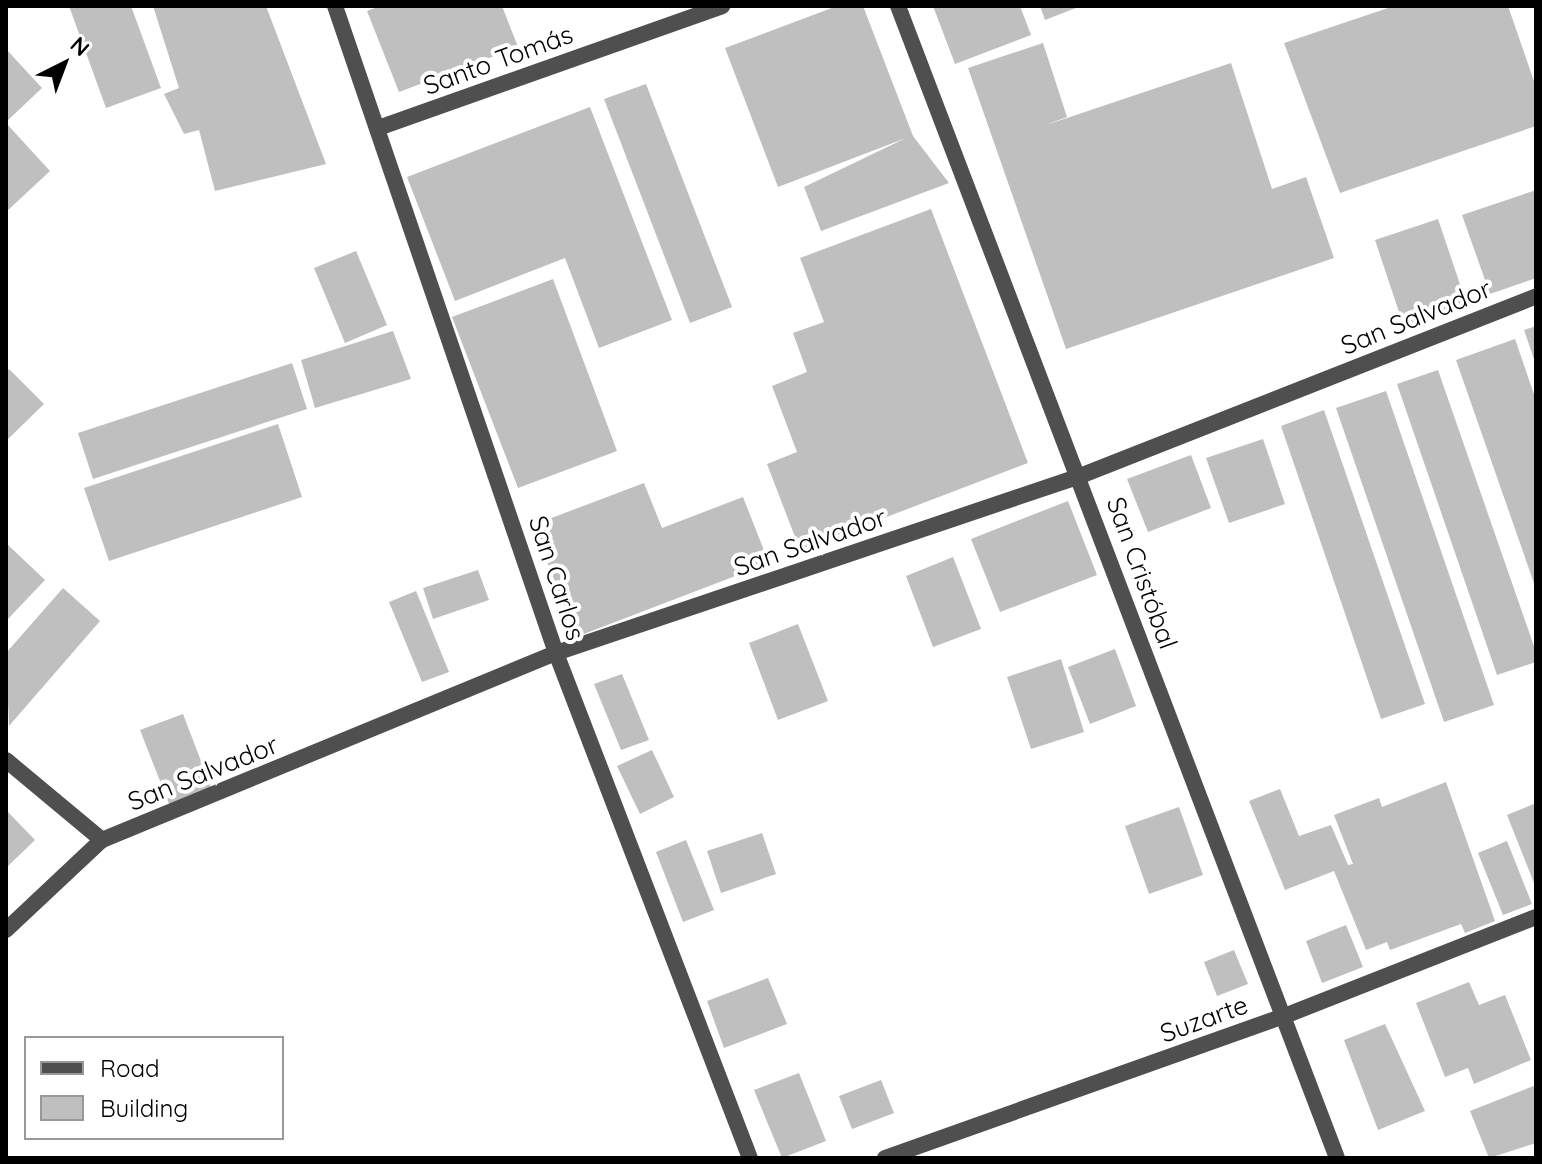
<!DOCTYPE html>
<meta charset="utf-8">
<style>
body{margin:0}
#map{position:relative;width:1542px;height:1164px;overflow:hidden;background:#fff;font-family:Quicksand,sans-serif}
div>[style]{position:absolute}
.building>*{inset:0;background:#bfbfbf}
.minor>*{height:16px;margin:-8px;padding:0 8px;transform-origin:8px;border-radius:8px;background:#4f4f4f}
span{translate:-50% -50%;white-space:nowrap;text-align:center;line-height:1.15;-webkit-text-stroke:8px #fff;paint-order:stroke}
.street-label{font-size:26px;color:#000}
.frame{position:absolute;inset:0;border:8px solid #000;pointer-events:none}
.legend{position:absolute;left:24px;top:1036px;width:260px;height:104px;box-sizing:border-box;background:#fff;border:2px solid #999;margin:0;padding:10px 14px;list-style:none;font-size:24px;color:#000}
.legend li{display:flex;align-items:center;gap:16px;height:40px}
.legend b{width:40px;border:2px solid #999}
.north{position:absolute;left:24px;top:24px;width:80px;height:80px;-webkit-text-stroke:6px #fff;paint-order:stroke;rotate:42deg;font-size:22px;font-weight:700;line-height:32px;text-align:center;color:#000}
.north::after{content:'';display:block;margin:auto;width:28px;height:36px;background:#000;clip-path:polygon(50% 0,100% 100%,50% 72%,0 100%)}
</style>
<div id="map">
<div class="building">
<div style="clip-path:polygon(69px 6px,131px 6px,161px 88px,106px 108px)"></div>
<div style="clip-path:polygon(153px 6px,266px 6px,326px 164px,215px 191px,199px 130px,184px 134px,164px 94px,179px 88px)"></div>
<div style="clip-path:polygon(380px 6px,502px 6px,518px 47px,399px 92px,367px 11px)"></div>
<div style="clip-path:polygon(837px 6px,863px 6px,913px 136px,949px 183px,821px 231px,804px 187px,906px 138px,778px 187px,725px 48px)"></div>
<div style="clip-path:polygon(933px 6px,1020px 6px,1031px 35px,955px 64px)"></div>
<div style="clip-path:polygon(1040px 6px,1081px 6px,1045px 20px)"></div>
<div style="clip-path:polygon(1394px 6px,1508px 6px,1536px 87px,1536px 126px,1340px 193px,1284px 43px)"></div>
<div style="clip-path:polygon(1043px 43px,1067px 117px,1043px 126px,1231px 63px,1272px 189px,1306px 177px,1334px 258px,1066px 349px,968px 68px)"></div>
<div style="clip-path:polygon(6px 49px,42px 88px,6px 122px)"></div>
<div style="clip-path:polygon(646px 84px,732px 307px,690px 323px,604px 99px)"></div>
<div style="clip-path:polygon(590px 107px,672px 320px,599px 348px,565px 258px,455px 301px,407px 177px)"></div>
<div style="clip-path:polygon(6px 123px,50px 171px,6px 212px)"></div>
<div style="clip-path:polygon(1536px 190px,1536px 278px,1490px 294px,1462px 215px)"></div>
<div style="clip-path:polygon(931px 209px,1028px 463px,800px 550px,767px 464px,797px 452px,772px 386px,807px 372px,793px 333px,824px 322px,800px 258px)"></div>
<div style="clip-path:polygon(1438px 219px,1467px 305px,1404px 327px,1375px 240px)"></div>
<div style="clip-path:polygon(356px 251px,387px 325px,345px 343px,314px 268px)"></div>
<div style="clip-path:polygon(553px 279px,617px 451px,518px 488px,452px 317px)"></div>
<div style="clip-path:polygon(1536px 326px,1536px 362px,1535px 362px,1524px 330px)"></div>
<div style="clip-path:polygon(393px 331px,411px 379px,315px 408px,301px 360px)"></div>
<div style="clip-path:polygon(1515px 339px,1536px 400px,1536px 589px,1456px 360px)"></div>
<div style="clip-path:polygon(292px 363px,307px 409px,93px 479px,78px 433px)"></div>
<div style="clip-path:polygon(9px 369px,44px 404px,6px 441px,6px 372px)"></div>
<div style="clip-path:polygon(1438px 370px,1536px 652px,1536px 662px,1497px 675px,1397px 384px)"></div>
<div style="clip-path:polygon(1386px 391px,1494px 705px,1444px 722px,1336px 408px)"></div>
<div style="clip-path:polygon(1324px 410px,1425px 704px,1381px 719px,1281px 426px)"></div>
<div style="clip-path:polygon(278px 424px,302px 497px,109px 561px,84px 488px)"></div>
<div style="clip-path:polygon(1263px 439px,1285px 504px,1229px 523px,1206px 458px)"></div>
<div style="clip-path:polygon(1191px 455px,1211px 508px,1148px 532px,1127px 479px)"></div>
<div style="clip-path:polygon(644px 483px,662px 528px,743px 497px,769px 563px,576px 637px,533px 525px)"></div>
<div style="clip-path:polygon(1068px 501px,1097px 575px,1000px 612px,971px 539px)"></div>
<div style="clip-path:polygon(6px 543px,45px 580px,6px 621px)"></div>
<div style="clip-path:polygon(953px 557px,981px 629px,933px 647px,906px 576px)"></div>
<div style="clip-path:polygon(478px 570px,489px 600px,433px 619px,423px 588px)"></div>
<div style="clip-path:polygon(63px 588px,100px 621px,9px 726px,6px 653px)"></div>
<div style="clip-path:polygon(416px 591px,449px 672px,422px 682px,389px 602px)"></div>
<div style="clip-path:polygon(798px 624px,828px 701px,778px 720px,749px 643px)"></div>
<div style="clip-path:polygon(1115px 649px,1136px 706px,1090px 724px,1068px 667px)"></div>
<div style="clip-path:polygon(1061px 659px,1084px 732px,1031px 749px,1007px 677px)"></div>
<div style="clip-path:polygon(622px 674px,649px 740px,621px 750px,594px 684px)"></div>
<div style="clip-path:polygon(183px 714px,211px 787px,169px 804px,140px 730px)"></div>
<div style="clip-path:polygon(652px 750px,674px 797px,640px 814px,617px 766px)"></div>
<div style="clip-path:polygon(1446px 782px,1495px 921px,1465px 933px,1461px 924px,1390px 950px,1387px 942px,1366px 950px,1334px 871px,1285px 890px,1249px 801px,1280px 789px,1299px 836px,1331px 825px,1348px 865px,1353px 864px,1334px 815px,1379px 798px,1382px 807px)"></div>
<div style="clip-path:polygon(1536px 803px,1536px 888px,1507px 815px)"></div>
<div style="clip-path:polygon(1179px 807px,1203px 875px,1149px 894px,1125px 826px)"></div>
<div style="clip-path:polygon(6px 810px,35px 840px,6px 868px)"></div>
<div style="clip-path:polygon(762px 833px,776px 874px,721px 893px,707px 851px)"></div>
<div style="clip-path:polygon(686px 840px,714px 910px,683px 922px,656px 852px)"></div>
<div style="clip-path:polygon(1507px 841px,1532px 904px,1503px 915px,1478px 853px)"></div>
<div style="clip-path:polygon(1346px 925px,1363px 967px,1322px 983px,1306px 941px)"></div>
<div style="clip-path:polygon(1234px 950px,1248px 984px,1217px 996px,1204px 962px)"></div>
<div style="clip-path:polygon(768px 978px,787px 1024px,724px 1048px,707px 1001px)"></div>
<div style="clip-path:polygon(1469px 982px,1479px 1005px,1505px 995px,1531px 1060px,1474px 1084px,1468px 1068px,1445px 1077px,1416px 1003px)"></div>
<div style="clip-path:polygon(1385px 1024px,1425px 1111px,1378px 1130px,1344px 1040px)"></div>
<div style="clip-path:polygon(799px 1073px,826px 1141px,782px 1158px,754px 1090px)"></div>
<div style="clip-path:polygon(881px 1080px,894px 1113px,852px 1129px,839px 1096px)"></div>
<div style="clip-path:polygon(1536px 1085px,1536px 1143px,1489px 1158px,1470px 1111px)"></div>
</div>
<div class="minor">
<div style="left:335px;top:6px;width:684px;rotate:71.14deg"></div>
<div style="left:556px;top:653px;width:541px;rotate:68.99deg"></div>
<div style="left:898px;top:6px;width:1233px;rotate:69.14deg"></div>
<div style="left:381px;top:127px;width:362px;rotate:-19.5deg"></div>
<div style="left:6px;top:760px;width:125px;rotate:39.8deg"></div>
<div style="left:6px;top:930px;width:132px;rotate:-43.2deg"></div>
<div style="left:102px;top:840px;width:491px;rotate:-22.4deg"></div>
<div style="left:556px;top:653px;width:553px;rotate:-18.66deg"></div>
<div style="left:1080px;top:476px;width:490px;rotate:-21.5deg"></div>
<div style="left:885px;top:1158px;width:421px;rotate:-19.6deg"></div>
<div style="left:1282px;top:1017px;width:273px;rotate:-21.5deg"></div>
</div>
<div class="street-label">
<span style="left:498px;top:60px;rotate:-20deg">Santo Tomás</span>
<span style="left:1416px;top:317px;rotate:-22deg">San Salvador</span>
<span style="left:810px;top:542px;rotate:-19deg">San Salvador</span>
<span style="left:1142px;top:573px;rotate:70deg">San Cristóbal</span>
<span style="left:557px;top:578px;rotate:72deg">San Carlos</span>
<span style="left:203px;top:773px;rotate:-22deg">San Salvador</span>
<span style="left:1204px;top:1019px;rotate:-20deg">Suzarte</span>
</div>
<div class="frame"></div>
<ul class="legend">
<li><b style="height:10px;background:#4f4f4f"></b>Road</li>
<li><b style="height:22px;background:#bfbfbf"></b>Building</li>
</ul>
<div class="north">N</div>
</div>
